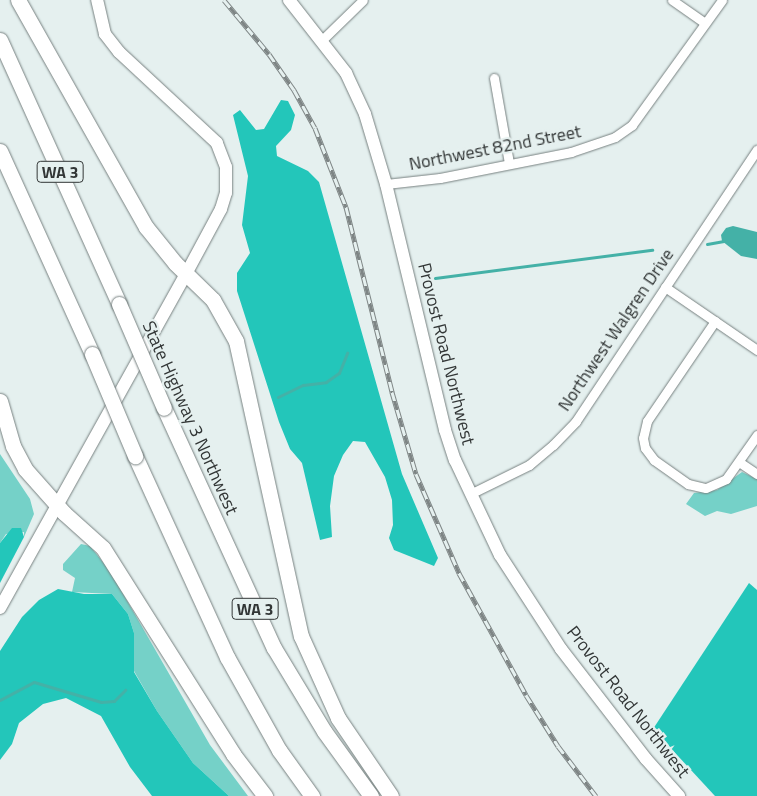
<!DOCTYPE html>
<style>
body{margin:0}
#map{position:relative;width:757px;height:796px;overflow:hidden;background:#e5f0ef;font-family:"Titillium Web",sans-serif}
div>[style]{position:absolute}
.green>*{inset:0;background:#75d1c8}
.forest>*{inset:0;background:#23c6ba}
.water>*{inset:0;background:#44b1a7}
.stream>*{height:3px;margin:-1.5px;padding:0 1.5px;transform-origin:1.5px;border-radius:1.5px;background:#44b1a7}
.roads{filter:drop-shadow(0 0 1px #778180) drop-shadow(0 0 1px #778180)}
.street>*{height:9px;margin:-4.5px;padding:0 4.5px;transform-origin:4.5px;border-radius:4.5px;background:#fff}
.secondary>*{height:12px;margin:-6px;padding:0 6px;transform-origin:6px;border-radius:6px;background:#fff}
.highway>*{height:15px;margin:-7.5px;padding:0 7.5px;transform-origin:7.5px;border-radius:7.5px;background:#fff}
.rail>*{height:5px;margin-top:-2.5px;transform-origin:0;background:repeating-linear-gradient(90deg,#e5f0ef 0 9px,#7e8585 0 18px);box-sizing:border-box;border-block:1px solid #7e8585}
.bridges{filter:drop-shadow(0 0 1px #778180) drop-shadow(0 0 1px #778180)}
.highway-bridge>*{height:15px;margin:-7.5px;padding:0 7.5px;transform-origin:7.5px;border-radius:7.5px;background:#fff}
span{translate:-50% -50%;white-space:nowrap;text-align:center;line-height:1.15;-webkit-text-stroke:4.5px #e5f0ef;paint-order:stroke}
.shield-label span{padding:1px 4px;background:#e5f0ef;border:1px solid;border-radius:4px;-webkit-text-stroke-width:0}
.shield-label{font-size:16px;color:#323636;font-weight:700}
.street-label{font-size:18px;color:#323636}
</style>
<div id="map">
<div class="green">
<div style="clip-path:polygon(0 454px,30px 499px,34px 514px,24px 537px,24px 532px,6px 534px,0 543px)"></div>
<div style="clip-path:polygon(742px 472px,757px 479px,757px 506px,731px 514px,717px 511px,705px 516px,686px 504px,694px 493px,717px 490px)"></div>
<div style="clip-path:polygon(81px 544px,90px 546px,110px 571px,210px 745px,248px 796px,229px 796px,193px 763px,157px 711px,134px 671px,134px 633px,128px 614px,112px 594px,72px 592px,75px 578px,63px 570px,63px 564px)"></div>
</div>
<div class="forest">
<div style="clip-path:polygon(281px 100px,288px 101px,295px 115px,291px 130px,276px 146px,277px 156px,308px 171px,319px 182px,402px 474px,438px 558px,434px 566px,394px 550px,389px 538px,393px 525px,392px 500px,385px 477px,365px 442px,353px 441px,343px 455px,334px 476px,330px 506px,332px 537px,320px 540px,302px 463px,290px 449px,279px 422px,237px 291px,237px 273px,250px 253px,242px 225px,248px 176px,233px 115px,240px 110px,256px 130px,264px 129px)"></div>
<div style="clip-path:polygon(12px 528px,21px 528px,24px 537px,0 583px,0 543px)"></div>
<div style="clip-path:polygon(749px 583px,757px 590px,757px 796px,715px 796px,653px 729px)"></div>
<div style="clip-path:polygon(58px 589px,84px 594px,112px 594px,128px 614px,134px 633px,134px 672px,157px 711px,193px 763px,229px 796px,152px 796px,130px 767px,101px 716px,66px 698px,43px 704px,19px 723px,12px 744px,0 760px,0 651px,22px 617px,39px 600px)"></div>
</div>
<div class="water">
<div style="clip-path:polygon(733px 226px,757px 232px,757px 259px,741px 256px,722px 241px,721px 235px,726px 228px)"></div>
</div>
<div class="stream">
<div style="left:707px;top:244px;width:17px;rotate:-10deg"></div>
<div style="left:435px;top:278px;width:219px;rotate:-7.4deg"></div>
<div style="left:278px;top:397px;width:28px;rotate:-26deg"></div>
<div style="left:303px;top:385px;width:23px;rotate:-7deg"></div>
<div style="left:326px;top:382px;width:16px;rotate:-35deg"></div>
<div style="left:339px;top:373px;width:22px;rotate:-68deg"></div>
<div style="left:0;top:700px;width:38px;rotate:-28deg"></div>
<div style="left:34px;top:682px;width:70px;rotate:16.6deg"></div>
<div style="left:101px;top:702px;width:13px;rotate:-4deg"></div>
<div style="left:114px;top:701px;width:16px;rotate:-45deg"></div>
</div>
<div class="roads">
<div class="street">
<div style="left:672px;top:0;width:40px;rotate:34.9deg"></div>
<div style="left:322px;top:40px;width:57px;rotate:-44.3deg"></div>
<div style="left:494px;top:78px;width:86px;rotate:80deg"></div>
<div style="left:386px;top:184px;width:54px;rotate:-6.3deg"></div>
<div style="left:440px;top:178px;width:134px;rotate:-11.2deg"></div>
<div style="left:571px;top:152px;width:46px;rotate:-18.8deg"></div>
<div style="left:615px;top:137px;width:21px;rotate:-35deg"></div>
<div style="left:632px;top:125px;width:154px;rotate:-54.2deg"></div>
<div style="left:665px;top:287px;width:112px;rotate:34.4deg"></div>
<div style="left:715px;top:321px;width:121px;rotate:124.2deg"></div>
<div style="left:647px;top:421px;width:17px;rotate:103deg"></div>
<div style="left:643px;top:438px;width:10px;rotate:79deg"></div>
<div style="left:645px;top:448px;width:15px;rotate:53deg"></div>
<div style="left:654px;top:460px;width:42px;rotate:35.2deg"></div>
<div style="left:688px;top:484px;width:18px;rotate:13deg"></div>
<div style="left:706px;top:488px;width:22px;rotate:-24deg"></div>
<div style="left:726px;top:479px;width:54px;rotate:-54.8deg"></div>
<div style="left:739px;top:462px;width:22px;rotate:34deg"></div>
<div style="left:470px;top:494px;width:66px;rotate:-26.2deg"></div>
<div style="left:529px;top:465px;width:31px;rotate:-40deg"></div>
<div style="left:553px;top:445px;width:33px;rotate:-46deg"></div>
<div style="left:576px;top:421px;width:326px;rotate:-56.3deg"></div>
</div>
<div class="secondary">
<div style="left:289px;top:0;width:93px;rotate:52deg"></div>
<div style="left:346px;top:73px;width:45px;rotate:65.1deg"></div>
<div style="left:365px;top:114px;width:73px;rotate:73.3deg"></div>
<div style="left:386px;top:184px;width:253px;rotate:76.5deg"></div>
<div style="left:445px;top:430px;width:32px;rotate:72deg"></div>
<div style="left:455px;top:460px;width:105px;rotate:64.7deg"></div>
<div style="left:500px;top:555px;width:112px;rotate:57deg"></div>
<div style="left:561px;top:649px;width:139px;rotate:52.3deg"></div>
<div style="left:646px;top:759px;width:50px;rotate:48.3deg"></div>
<div style="left:0;top:608px;width:382px;rotate:-60.9deg"></div>
<div style="left:186px;top:274px;width:74px;rotate:-61.7deg"></div>
<div style="left:221px;top:209px;width:17px;rotate:-73deg"></div>
<div style="left:226px;top:193px;width:26px;rotate:-90deg"></div>
<div style="left:226px;top:167px;width:26px;rotate:-111deg"></div>
<div style="left:217px;top:143px;width:134px;rotate:-137.1deg"></div>
<div style="left:119px;top:52px;width:23px;rotate:-128deg"></div>
<div style="left:105px;top:34px;width:35px;rotate:-103deg"></div>
</div>
<div class="highway">
<div style="left:18px;top:0;width:261px;rotate:60.6deg"></div>
<div style="left:146px;top:227px;width:46px;rotate:51.1deg"></div>
<div style="left:175px;top:263px;width:53px;rotate:44.2deg"></div>
<div style="left:213px;top:300px;width:47px;rotate:60.7deg"></div>
<div style="left:236px;top:341px;width:302px;rotate:77.6deg"></div>
<div style="left:301px;top:636px;width:90px;rotate:65.7deg"></div>
<div style="left:338px;top:718px;width:94px;rotate:55.8deg"></div>
<div style="left:0;top:40px;width:290px;rotate:65.7deg"></div>
<div style="left:0;top:151px;width:223px;rotate:65.6deg"></div>
<div style="left:0;top:401px;width:47px;rotate:73.9deg"></div>
<div style="left:13px;top:446px;width:26px;rotate:62deg"></div>
<div style="left:25px;top:469px;width:59px;rotate:48.4deg"></div>
<div style="left:64px;top:513px;width:52px;rotate:41.9deg"></div>
<div style="left:103px;top:548px;width:244px;rotate:57.7deg"></div>
<div style="left:233px;top:754px;width:53px;rotate:52.7deg"></div>
<div style="left:164px;top:408px;width:264px;rotate:65.4deg"></div>
<div style="left:274px;top:648px;width:97px;rotate:58.9deg"></div>
<div style="left:324px;top:731px;width:80px;rotate:54.1deg"></div>
<div style="left:135px;top:456px;width:221px;rotate:65.4deg"></div>
<div style="left:227px;top:657px;width:107px;rotate:60.8deg"></div>
<div style="left:279px;top:750px;width:57px;rotate:54.3deg"></div>
</div>
</div>
<div class="rail">
<div style="left:224px;top:0;width:70px;rotate:50.2deg"></div>
<div style="left:269px;top:54px;width:44px;rotate:55.2deg"></div>
<div style="left:294px;top:90px;width:43px;rotate:61.1deg"></div>
<div style="left:315px;top:128px;width:85px;rotate:68.6deg"></div>
<div style="left:346px;top:207px;width:191px;rotate:76deg"></div>
<div style="left:392px;top:392px;width:85px;rotate:73.7deg"></div>
<div style="left:416px;top:474px;width:108px;rotate:66.5deg"></div>
<div style="left:459px;top:573px;width:139px;rotate:61.2deg"></div>
<div style="left:526px;top:695px;width:60px;rotate:57.9deg"></div>
<div style="left:558px;top:746px;width:63px;rotate:52.8deg"></div>
</div>
<div class="bridges">
<div class="highway-bridge">
<div style="left:119px;top:304px;width:113px;rotate:66.6deg"></div>
<div style="left:92px;top:354px;width:111px;rotate:67.1deg"></div>
</div>
</div>
<div class="shield-label">
<span style="left:60px;top:172px">WA 3</span>
<span style="left:255px;top:609px">WA 3</span>
</div>
<div class="street-label">
<span style="left:495px;top:148px;rotate:-11deg">Northwest 82nd Street</span>
<span style="left:616px;top:330px;rotate:-56deg">Northwest Walgren Drive</span>
<span style="left:446px;top:354px;rotate:76deg">Provost Road Northwest</span>
<span style="left:190px;top:418px;rotate:66deg">State Highway 3 Northwest</span>
<span style="left:628px;top:702px;rotate:52deg">Provost Road Northwest</span>
</div>
</div>
